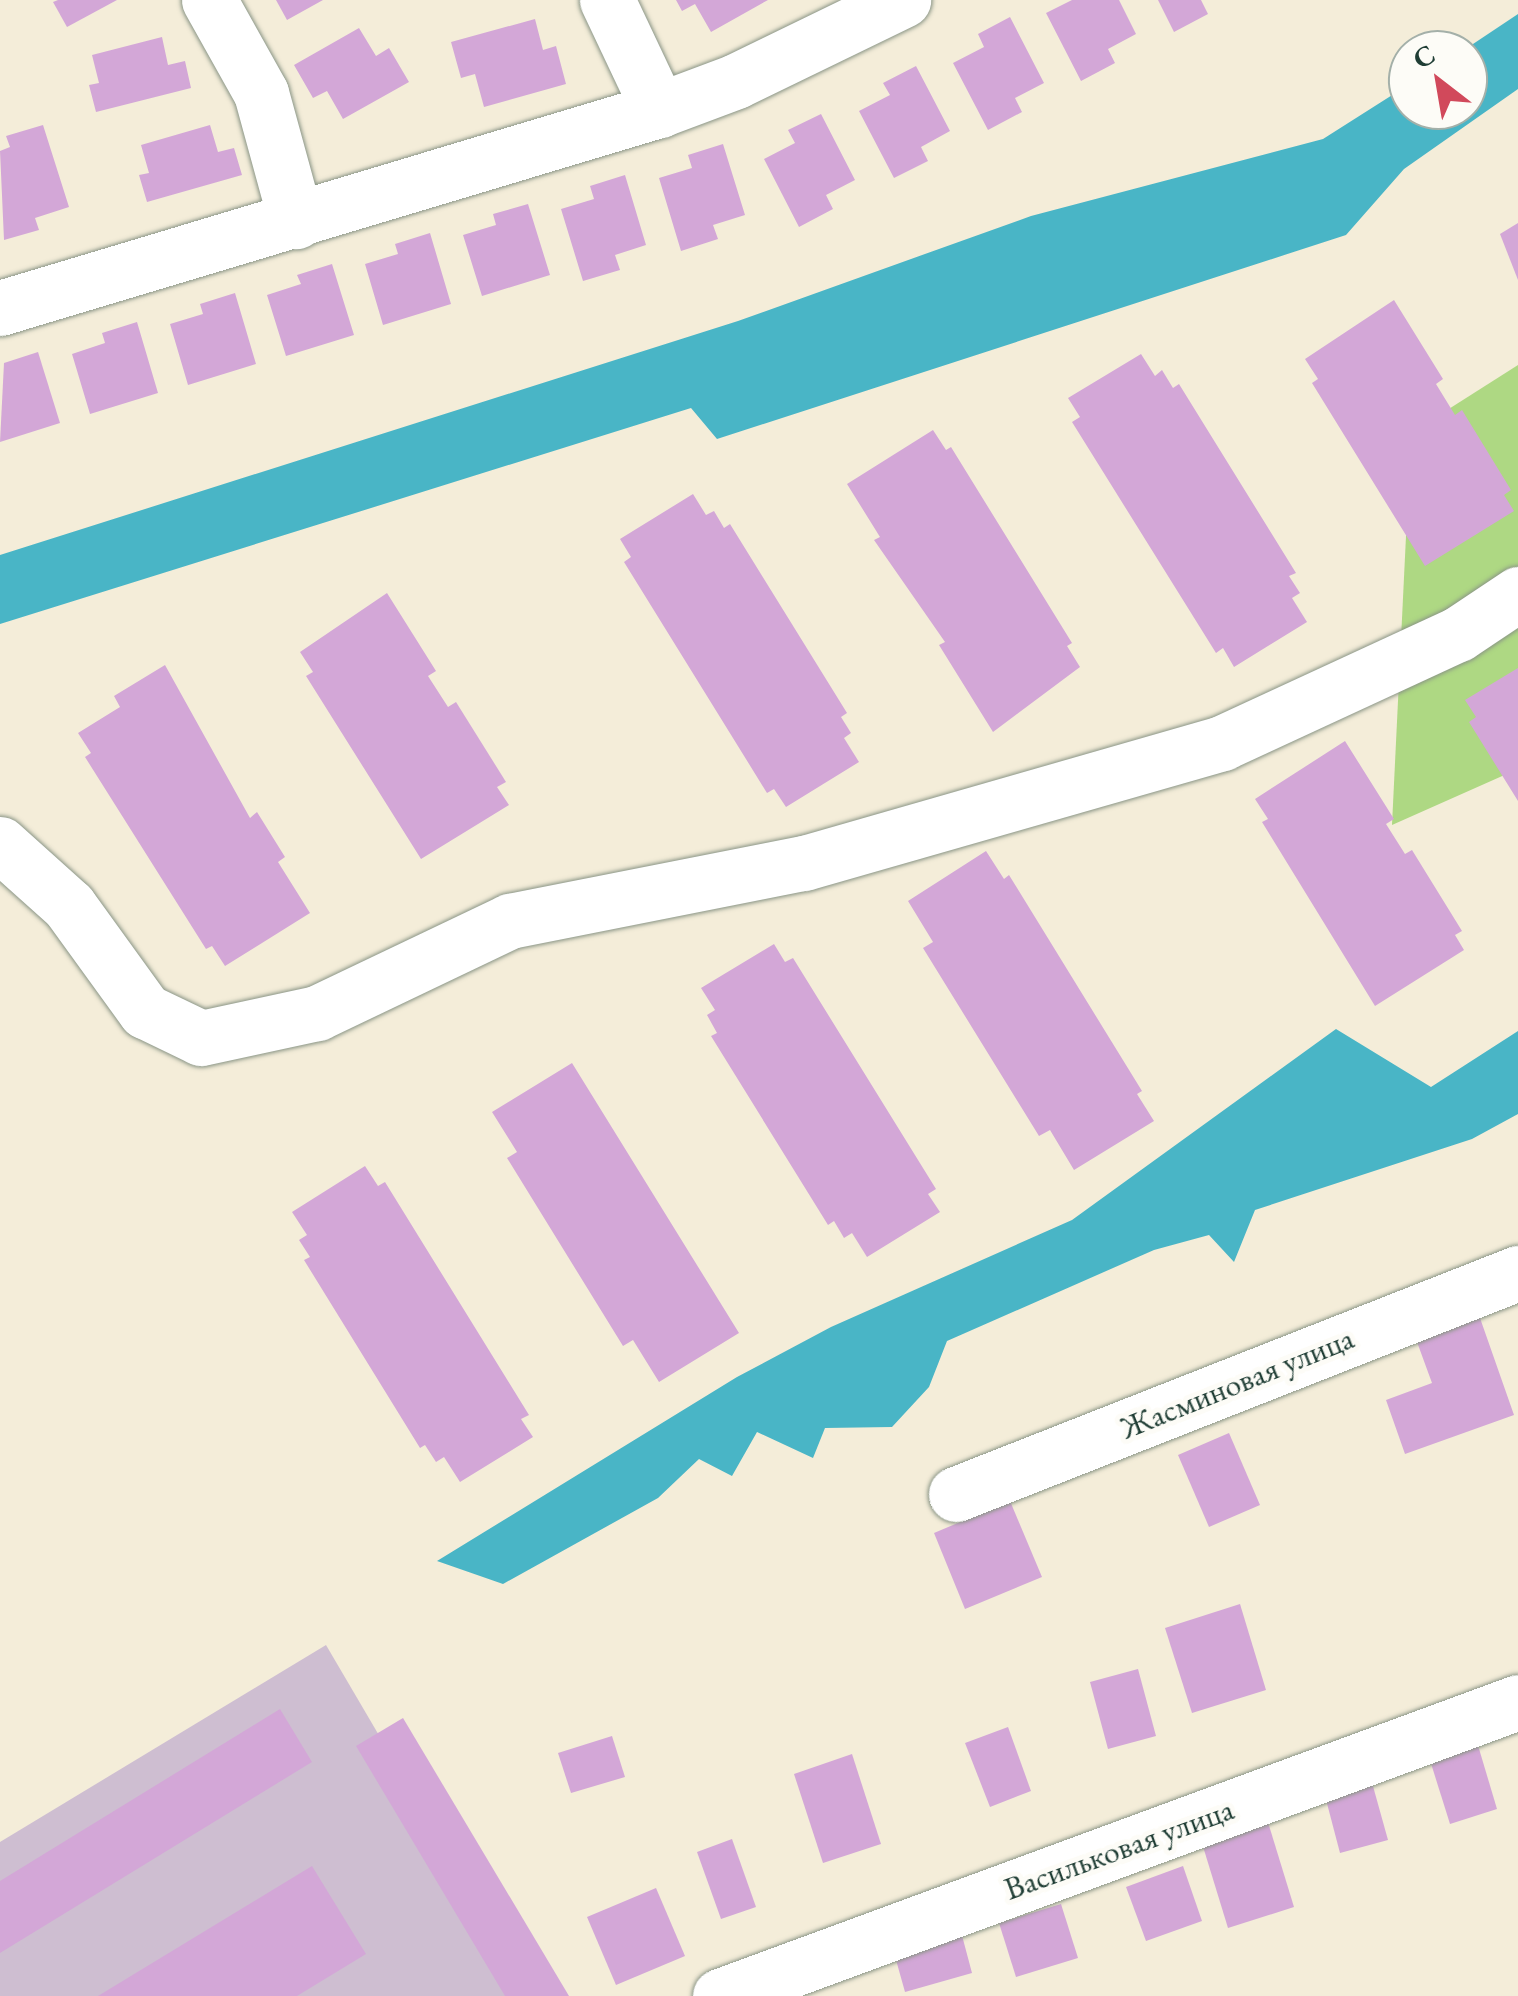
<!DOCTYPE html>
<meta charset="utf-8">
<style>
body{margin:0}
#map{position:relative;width:1518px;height:1996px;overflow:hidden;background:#f4edd9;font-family:"EB Garamond",serif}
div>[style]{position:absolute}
.industrial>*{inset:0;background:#cebed1}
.green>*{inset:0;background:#aed883}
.water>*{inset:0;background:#49b5c6}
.building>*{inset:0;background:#d3a7d7}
.roads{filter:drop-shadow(0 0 2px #8a9586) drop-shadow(0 0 2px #8a9586)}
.minor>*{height:55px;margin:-27.5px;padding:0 27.5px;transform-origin:27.5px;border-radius:27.5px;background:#fff}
span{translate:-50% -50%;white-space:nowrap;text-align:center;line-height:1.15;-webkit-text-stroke:10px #fdfcf7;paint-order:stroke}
.street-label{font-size:32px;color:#1f3d34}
.north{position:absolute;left:1388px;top:30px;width:100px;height:100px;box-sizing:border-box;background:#fdfcf7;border:2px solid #a4b0a9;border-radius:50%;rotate:329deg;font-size:28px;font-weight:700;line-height:40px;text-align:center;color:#1f3d34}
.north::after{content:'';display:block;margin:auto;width:35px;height:45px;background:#d1495b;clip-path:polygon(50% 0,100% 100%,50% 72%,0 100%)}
</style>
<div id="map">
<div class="industrial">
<div style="clip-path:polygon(326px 1645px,532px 1996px,0 1996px,0 1842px)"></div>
</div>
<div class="green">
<div style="clip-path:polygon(1518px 365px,1518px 769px,1392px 825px,1411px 433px)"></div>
</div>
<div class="water">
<div style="clip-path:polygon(1518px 14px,1518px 89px,1404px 169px,1346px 235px,717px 439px,691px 408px,0 624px,0 555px,738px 321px,1031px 216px,1323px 139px,1408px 85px,1408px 110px,1468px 110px,1464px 50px)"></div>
<div style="clip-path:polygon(1336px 1029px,1431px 1087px,1518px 1031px,1518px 1114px,1472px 1139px,1255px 1210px,1234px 1262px,1209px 1235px,1154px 1250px,947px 1341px,929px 1387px,892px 1427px,825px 1428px,813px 1458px,757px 1432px,732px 1476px,699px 1459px,658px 1498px,503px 1584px,437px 1561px,737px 1377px,831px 1327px,1072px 1220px)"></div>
</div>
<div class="building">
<div style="clip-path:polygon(117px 0,67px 27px,53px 2px,58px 0)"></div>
<div style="clip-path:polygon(276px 0,323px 0,287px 20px)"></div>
<div style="clip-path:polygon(676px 0,768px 0,711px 32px,695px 4px,682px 11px)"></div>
<div style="clip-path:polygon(1072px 0,1119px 0,1136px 34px,1108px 49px,1115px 63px,1081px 81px,1046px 13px)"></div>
<div style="clip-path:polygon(1158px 0,1201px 0,1208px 14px,1174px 32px)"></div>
<div style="clip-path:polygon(1010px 17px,1044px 83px,1015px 98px,1022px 112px,988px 130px,953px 63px,984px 47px,978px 34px)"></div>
<div style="clip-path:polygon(535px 19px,543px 50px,556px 46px,566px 84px,484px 107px,475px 74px,461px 78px,451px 42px)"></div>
<div style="clip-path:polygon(359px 28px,376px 56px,389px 48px,409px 82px,343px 119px,327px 91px,313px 98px,294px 65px)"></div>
<div style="clip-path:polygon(162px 37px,168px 65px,185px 61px,191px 88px,96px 112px,89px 85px,99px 83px,92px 55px)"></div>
<div style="clip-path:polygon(916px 66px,950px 131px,921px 147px,928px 161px,894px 178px,859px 111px,890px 95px,883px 83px)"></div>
<div style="clip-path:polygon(821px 114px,855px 180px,826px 195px,833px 209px,799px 227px,764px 159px,795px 143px,788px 130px)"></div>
<div style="clip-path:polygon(43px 125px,69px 207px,35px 218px,39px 230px,4px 240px,0 151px,10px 147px,6px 136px)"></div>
<div style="clip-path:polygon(210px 125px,218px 152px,234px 148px,242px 175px,147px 202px,139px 175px,149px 173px,141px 145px)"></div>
<div style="clip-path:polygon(723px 144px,745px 215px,713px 225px,718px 239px,681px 251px,659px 178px,692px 168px,688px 155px)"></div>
<div style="clip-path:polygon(625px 175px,646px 245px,615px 255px,620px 270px,583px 281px,561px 209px,594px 199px,590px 186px)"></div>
<div style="clip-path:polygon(528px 204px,550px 275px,482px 296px,463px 235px,496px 225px,493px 214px)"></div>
<div style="clip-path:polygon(1518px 223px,1518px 280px,1500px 234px)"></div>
<div style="clip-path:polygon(430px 233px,451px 304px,383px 325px,365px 264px,398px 254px,395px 244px)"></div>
<div style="clip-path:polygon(332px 264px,354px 335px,286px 356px,267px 295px,301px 284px,297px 275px)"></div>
<div style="clip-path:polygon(235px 293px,256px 364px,188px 385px,170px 324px,203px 314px,200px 304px)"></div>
<div style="clip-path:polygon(1394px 300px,1443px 379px,1436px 384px,1455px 415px,1462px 410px,1511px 490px,1504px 495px,1514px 511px,1425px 566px,1312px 383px,1318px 379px,1305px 359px)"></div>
<div style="clip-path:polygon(137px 322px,158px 393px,90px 414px,72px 354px,105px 343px,102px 333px)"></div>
<div style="clip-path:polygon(38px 352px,60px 423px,0 442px,4px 363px)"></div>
<div style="clip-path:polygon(1141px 354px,1155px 376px,1162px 370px,1173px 388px,1179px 384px,1296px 573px,1289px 576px,1300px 593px,1292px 598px,1307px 622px,1234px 667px,1223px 648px,1216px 653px,1072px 422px,1080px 417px,1068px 398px)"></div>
<div style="clip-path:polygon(933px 430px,946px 450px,951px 447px,1072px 643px,1067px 646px,1080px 667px,993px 732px,939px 645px,945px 642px,874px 540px,880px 537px,847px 484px)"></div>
<div style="clip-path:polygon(693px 494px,706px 515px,714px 511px,724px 528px,730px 524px,847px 713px,841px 717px,851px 733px,844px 738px,859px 762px,786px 807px,774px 789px,767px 793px,624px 562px,631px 557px,620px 539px)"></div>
<div style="clip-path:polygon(387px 593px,436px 671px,428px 676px,448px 707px,456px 702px,506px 782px,497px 787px,509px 805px,421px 859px,306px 676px,313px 672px,300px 652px)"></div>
<div style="clip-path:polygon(165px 665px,250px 818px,257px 812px,285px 857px,278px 862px,310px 913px,225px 966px,212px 946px,206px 949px,85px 757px,91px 753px,78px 733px,120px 707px,114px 696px)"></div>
<div style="clip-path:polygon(1518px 668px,1518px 801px,1469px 722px,1476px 717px,1465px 700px)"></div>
<div style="clip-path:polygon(1345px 741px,1394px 819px,1386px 824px,1405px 854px,1412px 850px,1462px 931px,1455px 935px,1464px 950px,1375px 1006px,1262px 822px,1268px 819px,1255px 799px)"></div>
<div style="clip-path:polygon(986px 851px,1004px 879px,1009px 875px,1142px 1091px,1137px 1094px,1154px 1121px,1074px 1170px,1050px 1130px,1039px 1136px,923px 948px,933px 942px,908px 901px)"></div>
<div style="clip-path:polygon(774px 944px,785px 962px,793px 958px,936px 1189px,928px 1194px,940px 1212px,867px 1257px,852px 1233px,844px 1238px,834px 1221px,828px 1225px,711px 1036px,717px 1033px,707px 1015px,715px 1010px,701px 988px)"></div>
<div style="clip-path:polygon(572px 1063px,739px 1333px,659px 1382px,633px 1340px,623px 1346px,507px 1158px,517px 1152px,492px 1112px)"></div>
<div style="clip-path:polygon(365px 1166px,378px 1186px,385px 1182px,529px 1415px,521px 1419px,533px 1437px,460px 1482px,444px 1457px,436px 1462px,425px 1445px,420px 1448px,304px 1260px,310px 1257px,299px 1240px,307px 1235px,292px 1212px)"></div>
<div style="clip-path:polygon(1480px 1318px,1514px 1415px,1405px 1454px,1386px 1400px,1432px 1383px,1417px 1342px)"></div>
<div style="clip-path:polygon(1229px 1433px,1260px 1505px,1209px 1527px,1178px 1455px)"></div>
<div style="clip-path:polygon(1010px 1501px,1042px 1577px,965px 1609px,934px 1533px)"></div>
<div style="clip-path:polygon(1240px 1604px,1266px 1690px,1192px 1713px,1165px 1628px)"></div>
<div style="clip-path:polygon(1138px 1669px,1156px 1736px,1108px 1749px,1090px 1682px)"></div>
<div style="clip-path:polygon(280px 1709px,312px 1762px,0 1953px,0 1881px)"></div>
<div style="clip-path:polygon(403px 1718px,569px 1996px,505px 1996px,356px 1746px)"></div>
<div style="clip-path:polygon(1008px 1727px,1031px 1791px,990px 1807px,965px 1743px)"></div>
<div style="clip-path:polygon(612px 1736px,625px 1777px,571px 1793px,558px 1753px)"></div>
<div style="clip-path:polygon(1477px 1742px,1497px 1809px,1450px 1824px,1429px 1757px)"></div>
<div style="clip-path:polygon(852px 1754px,881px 1844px,823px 1863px,794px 1774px)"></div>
<div style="clip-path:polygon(1371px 1779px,1388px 1840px,1340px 1853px,1324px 1792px)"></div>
<div style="clip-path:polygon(1267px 1819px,1294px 1907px,1228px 1928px,1201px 1840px)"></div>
<div style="clip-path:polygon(732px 1839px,756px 1907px,721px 1919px,697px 1852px)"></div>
<div style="clip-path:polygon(312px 1866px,366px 1954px,297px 1996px,98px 1996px)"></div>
<div style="clip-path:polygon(1183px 1866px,1202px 1921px,1146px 1941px,1126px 1887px)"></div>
<div style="clip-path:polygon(656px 1888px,685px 1956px,616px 1985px,587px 1917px)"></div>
<div style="clip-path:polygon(952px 1898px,972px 1973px,905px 1992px,884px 1917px)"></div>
<div style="clip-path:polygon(1061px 1904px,1078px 1958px,1016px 1977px,999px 1923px)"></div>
</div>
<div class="roads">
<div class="minor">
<div style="left:209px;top:0;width:107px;rotate:60.8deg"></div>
<div style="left:261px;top:93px;width:133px;rotate:74.7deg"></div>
<div style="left:607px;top:0;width:122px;rotate:64.7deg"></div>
<div style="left:0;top:308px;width:688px;rotate:-16.72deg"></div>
<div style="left:659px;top:110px;width:82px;rotate:-20.6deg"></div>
<div style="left:736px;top:81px;width:186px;rotate:-25.9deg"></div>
<div style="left:0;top:844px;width:93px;rotate:41.9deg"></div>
<div style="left:69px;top:906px;width:130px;rotate:54.1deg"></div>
<div style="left:145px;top:1011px;width:62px;rotate:25.7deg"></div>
<div style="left:201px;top:1038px;width:119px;rotate:-12.2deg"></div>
<div style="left:317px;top:1013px;width:214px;rotate:-25.5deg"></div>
<div style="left:510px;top:921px;width:300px;rotate:-11.2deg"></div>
<div style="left:804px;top:863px;width:435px;rotate:-16deg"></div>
<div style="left:1222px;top:743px;width:260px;rotate:-24.8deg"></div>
<div style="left:1458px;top:634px;width:72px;rotate:-33.7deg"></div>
<div style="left:956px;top:1494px;width:604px;rotate:-21.47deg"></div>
<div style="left:720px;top:1996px;width:850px;rotate:-20.22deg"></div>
</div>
</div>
<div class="street-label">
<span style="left:1237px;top:1383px;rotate:-22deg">Жасминовая улица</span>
<span style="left:1119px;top:1849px;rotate:-20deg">Васильковая улица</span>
</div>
<div class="north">С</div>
</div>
